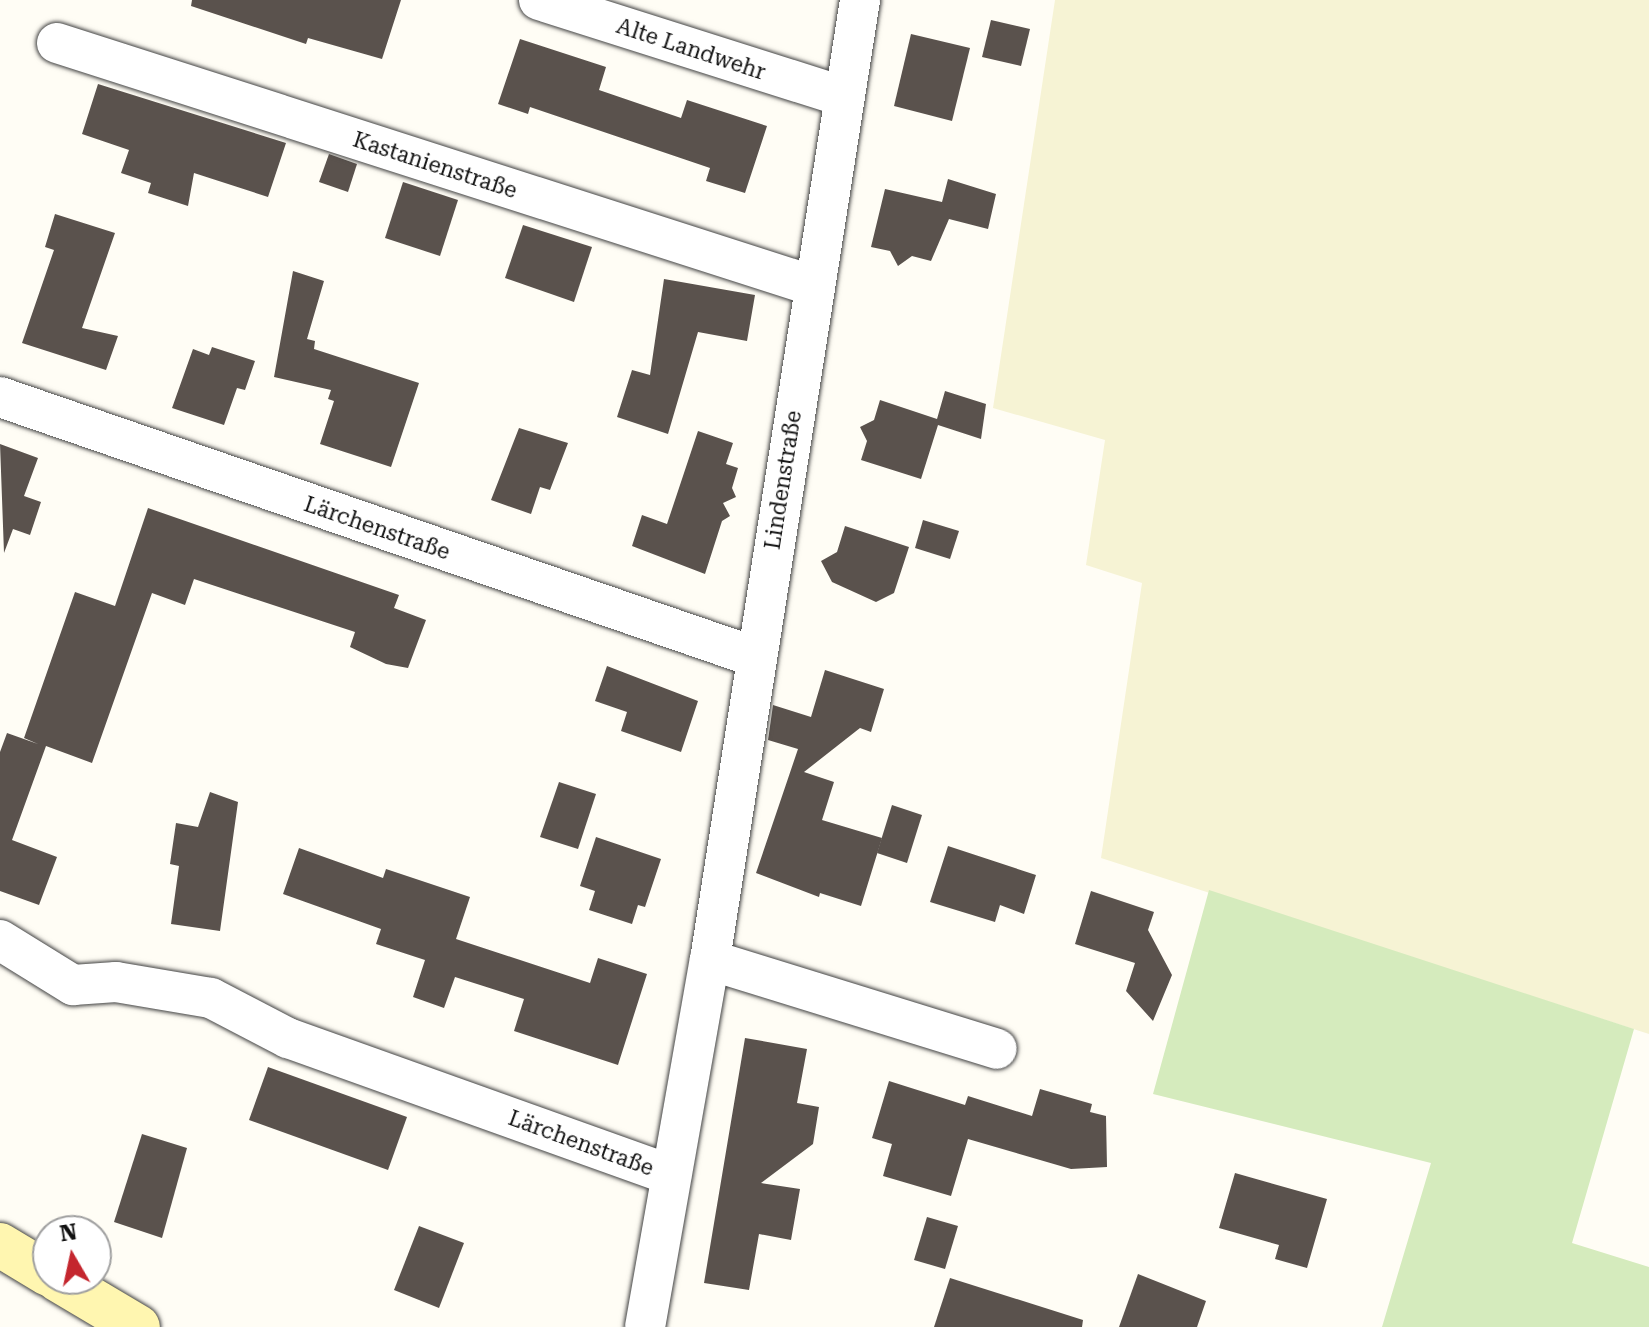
<!DOCTYPE html>
<meta charset="utf-8">
<style>
body{margin:0}
#map{position:relative;width:1649px;height:1327px;overflow:hidden;background:#fffdf5;font-family:"Roboto Serif",serif}
div>[style]{position:absolute}
.farmland>*{inset:0;background:#f6f3d4}
.green>*{inset:0;background:#d5ebbd}
.building>*{inset:0;background:#5a524d}
.roads{filter:drop-shadow(0 0 2px #444) drop-shadow(0 0 2px #444)}
.street>*{height:40px;margin:-20px;padding:0 20px;transform-origin:20px;border-radius:20px;background:#fff}
.secondary>*{height:44px;margin:-22px;padding:0 22px;transform-origin:22px;border-radius:22px;background:#fff6b0}
span{translate:-50% -50%;white-space:nowrap;text-align:center;line-height:1.15;-webkit-text-stroke:8px #fff;paint-order:stroke}
.street-label{font-size:22px;color:#111}
.north{position:absolute;left:32px;top:1215px;width:80px;height:80px;box-sizing:border-box;background:#fff;border:2px solid #a0a0a0;border-radius:50%;rotate:351deg;font-size:22px;font-weight:700;line-height:32px;text-align:center;color:#111}
.north::after{content:'';display:block;margin:auto;width:28px;height:36px;background:#c4262e;clip-path:polygon(50% 0,100% 100%,50% 72%,0 100%)}
</style>
<div id="map">
<div class="farmland">
<div style="clip-path:polygon(1055px 0,1649px 0,1649px 1034px,1101px 858px,1142px 583px,1086px 565px,1105px 440px,993px 408px)"></div>
</div>
<div class="green">
<div style="clip-path:polygon(1209px 890px,1634px 1029px,1572px 1243px,1649px 1267px,1649px 1327px,1382px 1327px,1431px 1163px,1153px 1094px)"></div>
</div>
<div class="building">
<div style="clip-path:polygon(192px 0,401px 0,382px 59px,308px 38px,306px 44px,191px 6px)"></div>
<div style="clip-path:polygon(991px 20px,1030px 29px,1021px 66px,982px 57px)"></div>
<div style="clip-path:polygon(911px 34px,970px 48px,952px 121px,894px 106px)"></div>
<div style="clip-path:polygon(520px 39px,606px 67px,599px 90px,681px 118px,687px 100px,767px 126px,745px 193px,706px 181px,710px 168px,530px 107px,528px 114px,498px 104px)"></div>
<div style="clip-path:polygon(98px 84px,286px 143px,268px 197px,194px 173px,188px 206px,148px 193px,151px 183px,121px 173px,129px 150px,82px 134px)"></div>
<div style="clip-path:polygon(329px 154px,357px 164px,348px 192px,319px 182px)"></div>
<div style="clip-path:polygon(948px 179px,996px 194px,988px 229px,949px 219px,931px 261px,912px 256px,898px 266px,890px 251px,871px 247px,885px 189px,942px 202px)"></div>
<div style="clip-path:polygon(403px 182px,458px 200px,440px 256px,385px 238px)"></div>
<div style="clip-path:polygon(55px 214px,115px 233px,82px 328px,118px 336px,106px 370px,22px 343px,54px 250px,45px 247px)"></div>
<div style="clip-path:polygon(523px 225px,592px 247px,574px 302px,505px 278px)"></div>
<div style="clip-path:polygon(293px 271px,324px 281px,307px 339px,315px 341px,314px 349px,419px 383px,391px 467px,320px 444px,334px 401px,328px 399px,331px 390px,274px 377px)"></div>
<div style="clip-path:polygon(664px 279px,755px 295px,747px 341px,698px 332px,668px 434px,617px 417px,632px 370px,650px 375px)"></div>
<div style="clip-path:polygon(212px 347px,255px 361px,245px 390px,237px 388px,224px 425px,172px 408px,193px 349px,209px 355px)"></div>
<div style="clip-path:polygon(945px 391px,986px 404px,981px 439px,938px 425px,921px 479px,861px 460px,867px 441px,860px 427px,874px 420px,880px 400px,937px 419px)"></div>
<div style="clip-path:polygon(519px 428px,568px 443px,550px 490px,540px 487px,531px 514px,491px 500px)"></div>
<div style="clip-path:polygon(698px 431px,733px 443px,726px 464px,738px 468px,732px 488px,736px 497px,723px 503px,730px 516px,722px 521px,705px 574px,632px 546px,642px 515px,667px 524px)"></div>
<div style="clip-path:polygon(0 444px,38px 458px,24px 496px,41px 502px,30px 535px,13px 529px,4px 553px)"></div>
<div style="clip-path:polygon(148px 508px,399px 595px,394px 608px,426px 620px,408px 668px,386px 664px,350px 647px,355px 632px,194px 579px,185px 605px,152px 593px,92px 763px,46px 746px,12px 840px,57px 857px,39px 905px,0 891px,0 752px,7px 733px,38px 744px,24px 738px,75px 592px,115px 606px)"></div>
<div style="clip-path:polygon(923px 520px,959px 531px,950px 559px,915px 548px)"></div>
<div style="clip-path:polygon(845px 526px,909px 547px,894px 593px,876px 602px,832px 582px,821px 561px,837px 552px)"></div>
<div style="clip-path:polygon(607px 666px,698px 701px,681px 752px,621px 731px,627px 712px,595px 701px)"></div>
<div style="clip-path:polygon(825px 670px,884px 689px,871px 732px,860px 728px,804px 772px,834px 782px,822px 820px,882px 838px,861px 906px,820px 893px,819px 897px,756px 873px,798px 749px,768px 740px,773px 705px,811px 717px)"></div>
<div style="clip-path:polygon(559px 782px,596px 794px,578px 849px,540px 837px)"></div>
<div style="clip-path:polygon(210px 792px,238px 802px,220px 931px,171px 924px,179px 866px,170px 864px,176px 823px,198px 827px)"></div>
<div style="clip-path:polygon(892px 805px,922px 815px,907px 863px,877px 853px)"></div>
<div style="clip-path:polygon(596px 837px,661px 859px,645px 907px,638px 905px,632px 924px,589px 910px,595px 891px,580px 886px)"></div>
<div style="clip-path:polygon(948px 846px,1036px 875px,1024px 914px,1000px 905px,995px 922px,930px 902px)"></div>
<div style="clip-path:polygon(299px 848px,383px 878px,386px 869px,470px 897px,456px 939px,590px 983px,598px 958px,647px 974px,618px 1065px,514px 1031px,524px 999px,455px 977px,444px 1008px,413px 997px,425px 960px,376px 944px,381px 929px,283px 894px)"></div>
<div style="clip-path:polygon(1091px 891px,1154px 912px,1148px 930px,1172px 975px,1153px 1021px,1126px 991px,1135px 963px,1075px 944px)"></div>
<div style="clip-path:polygon(745px 1038px,807px 1049px,797px 1103px,819px 1107px,813px 1144px,761px 1183px,800px 1189px,791px 1240px,759px 1234px,749px 1290px,704px 1283px)"></div>
<div style="clip-path:polygon(268px 1067px,407px 1117px,388px 1170px,249px 1120px)"></div>
<div style="clip-path:polygon(889px 1081px,965px 1105px,968px 1096px,1032px 1116px,1040px 1089px,1092px 1104px,1090px 1112px,1106px 1116px,1107px 1167px,1071px 1169px,968px 1139px,951px 1196px,883px 1176px,892px 1144px,872px 1138px)"></div>
<div style="clip-path:polygon(142px 1134px,187px 1148px,162px 1238px,114px 1222px)"></div>
<div style="clip-path:polygon(1235px 1173px,1327px 1199px,1307px 1268px,1275px 1259px,1279px 1245px,1219px 1228px)"></div>
<div style="clip-path:polygon(927px 1217px,958px 1226px,945px 1269px,914px 1260px)"></div>
<div style="clip-path:polygon(419px 1226px,464px 1243px,439px 1308px,394px 1290px)"></div>
<div style="clip-path:polygon(1138px 1274px,1206px 1301px,1197px 1327px,1119px 1327px)"></div>
<div style="clip-path:polygon(950px 1278px,1083px 1320px,1082px 1327px,934px 1327px)"></div>
</div>
<div class="roads">
<div class="street">
<div style="left:539px;top:0;width:320px;rotate:17.6deg"></div>
<div style="left:57px;top:43px;width:795px;rotate:17.8deg"></div>
<div style="left:0;top:397px;width:799px;rotate:19deg"></div>
<div style="left:0;top:940px;width:86px;rotate:31.7deg"></div>
<div style="left:73px;top:985px;width:43px;rotate:-4deg"></div>
<div style="left:116px;top:982px;width:96px;rotate:9.6deg"></div>
<div style="left:211px;top:998px;width:87px;rotate:27.5deg"></div>
<div style="left:288px;top:1038px;width:407px;rotate:19.7deg"></div>
<div style="left:710px;top:960px;width:300px;rotate:17.2deg"></div>
<div style="left:645px;top:1327px;width:373px;rotate:-80deg"></div>
<div style="left:710px;top:960px;width:972px;rotate:-81.12deg"></div>
</div>
<div class="secondary">
<div style="left:0;top:1245px;width:56px;rotate:31.1deg"></div>
<div style="left:57px;top:1279px;width:94px;rotate:30.7deg"></div>
</div>
</div>
<div class="street-label">
<span style="left:691px;top:49px;rotate:18deg">Alte Landwehr</span>
<span style="left:435px;top:165px;rotate:18deg">Kastanienstraße</span>
<span style="left:783px;top:480px;rotate:-81deg">Lindenstraße</span>
<span style="left:377px;top:528px;rotate:19deg">Lärchenstraße</span>
<span style="left:581px;top:1143px;rotate:20deg">Lärchenstraße</span>
</div>
<div class="north">N</div>
</div>
